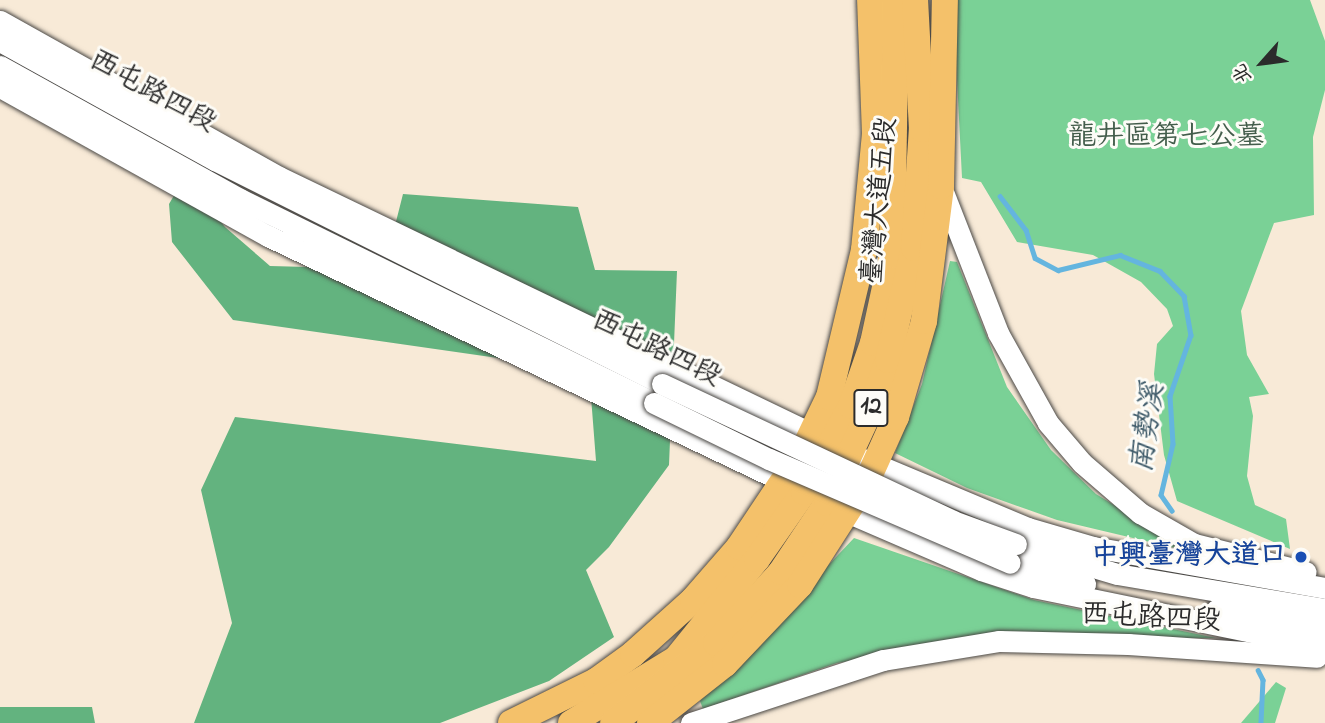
<!DOCTYPE html>
<meta charset="utf-8">
<style>
body{margin:0}
#map{position:relative;width:1325px;height:723px;overflow:hidden;background:#f8ead7;font-family:"Indie Flower","LXGW WenKai TC",sans-serif}
div>[style]{position:absolute}
.green>*{inset:0;background:#7ad196}
.forest>*{inset:0;background:#63b37f}
.stream>*{height:4.5px;margin:-2.25px;padding:0 2.25px;transform-origin:2.25px;border-radius:2.25px;background:#64b5df}
.roads{filter:drop-shadow(0 0 2px #4a4845) drop-shadow(0 0 2px #4a4845)}
.minor>*{height:21px;margin:-10.5px;padding:0 10.5px;transform-origin:10.5px;border-radius:10.5px;background:#fff}
.major>*{height:26px;margin:-13px;padding:0 13px;transform-origin:13px;border-radius:13px;background:#f4c16a}
.bridges{filter:drop-shadow(0 0 2px #4a4845) drop-shadow(0 0 2px #4a4845)}
.minor-bridge>*{height:21px;margin:-10.5px;padding:0 10.5px;transform-origin:10.5px;border-radius:10.5px;background:#fff}
.dots>*{width:19px;height:19px;translate:-50% -50%;box-sizing:border-box;border:4px solid #fdfcf7;border-radius:50%}
span{translate:-50% -50%;white-space:nowrap;text-align:center;line-height:1.15;-webkit-text-stroke:6px #fdfcf7;paint-order:stroke}
.shield-label span{padding:2px 5px;background:#fdfcf7;border:2px solid;border-radius:5px;-webkit-text-stroke-width:0}
.shield-label{font-size:26px;color:#2b2b2b;font-weight:700}
.street-label{font-size:28px;color:#2b2b2b}
.park-label{font-size:28px;color:#435d4b}
.transit-label{font-size:28px;color:#164399;font-weight:700}
.right{translate:-100% -50%;text-align:right}
.water-label{font-size:30px;color:#3f5b6a;font-style:italic}
.north{position:absolute;left:1227px;top:28px;width:70px;height:70px;-webkit-text-stroke:5px #fdfcf7;paint-order:stroke;rotate:242deg;font-size:19px;font-weight:700;line-height:28px;text-align:center;color:#2b2b2b}
.north::after{content:'';display:block;margin:auto;width:24px;height:32px;background:#2b2b2b;clip-path:polygon(50% 0,100% 100%,50% 72%,0 100%)}
</style>
<div id="map">
<div class="green">
<div style="clip-path:polygon(953px 0,1310px 0,1325px 41px,1325px 90px,1313px 137px,1314px 215px,1274px 223px,1241px 311px,1247px 355px,1269px 394px,1249px 397px,1253px 416px,1247px 476px,1255px 505px,1286px 519px,1290px 549px,1177px 501px,1164px 455px,1154px 374px,1157px 344px,1173px 326px,1167px 309px,1141px 282px,1093px 255px,1017px 242px,981px 182px,962px 178px)"></div>
<div style="clip-path:polygon(950px 261px,957px 262px,1007px 387px,1051px 450px,1096px 494px,1176px 543px,1175px 548px,1057px 520px,967px 488px,895px 453px,922px 384px)"></div>
<div style="clip-path:polygon(854px 538px,1034px 600px,1216px 638px,977px 640px,837px 663px,703px 709px,700px 701px)"></div>
<div style="clip-path:polygon(1276px 682px,1286px 688px,1275px 723px,1241px 723px)"></div>
</div>
<div class="forest">
<div style="clip-path:polygon(185px 177px,225px 227px,270px 266px,384px 269px,403px 194px,578px 207px,595px 270px,677px 271px,669px 465px,609px 547px,586px 570px,614px 637px,549px 681px,440px 723px,194px 723px,232px 623px,201px 490px,235px 417px,596px 461px,589px 371px,233px 320px,172px 242px,169px 204px)"></div>
<div style="clip-path:polygon(0 707px,92px 707px,95px 723px,0 723px)"></div>
</div>
<div class="stream">
<div style="left:1000px;top:196px;width:43px;rotate:52.6deg"></div>
<div style="left:1026px;top:230px;width:29px;rotate:72deg"></div>
<div style="left:1035px;top:258px;width:26px;rotate:28deg"></div>
<div style="left:1058px;top:270px;width:64px;rotate:-13.6deg"></div>
<div style="left:1120px;top:255px;width:43px;rotate:21.8deg"></div>
<div style="left:1160px;top:271px;width:35px;rotate:46deg"></div>
<div style="left:1184px;top:296px;width:40px;rotate:80deg"></div>
<div style="left:1191px;top:335px;width:65px;rotate:109deg"></div>
<div style="left:1170px;top:396px;width:48px;rotate:86.4deg"></div>
<div style="left:1173px;top:444px;width:52px;rotate:103.2deg"></div>
<div style="left:1161px;top:495px;width:19px;rotate:55deg"></div>
<div style="left:1258px;top:670px;width:11px;rotate:63deg"></div>
<div style="left:1263px;top:680px;width:43px;rotate:92.7deg"></div>
</div>
<div class="roads">
<div class="minor">
<div style="left:0;top:21px;width:320px;rotate:29.2deg"></div>
<div style="left:279px;top:177px;width:606px;rotate:25.72deg"></div>
<div style="left:0;top:41px;width:246px;rotate:29deg"></div>
<div style="left:215px;top:160px;width:500px;rotate:26.6deg"></div>
<div style="left:0;top:66px;width:274px;rotate:29deg"></div>
<div style="left:240px;top:199px;width:462px;rotate:26.2deg"></div>
<div style="left:0;top:87px;width:307px;rotate:29.1deg"></div>
<div style="left:268px;top:236px;width:584px;rotate:25.47deg"></div>
<div style="left:940px;top:184px;width:160px;rotate:68.7deg"></div>
<div style="left:998px;top:333px;width:103px;rotate:60.9deg"></div>
<div style="left:1048px;top:423px;width:52px;rotate:49.6deg"></div>
<div style="left:1082px;top:463px;width:77px;rotate:40.8deg"></div>
<div style="left:1140px;top:513px;width:62px;rotate:29.9deg"></div>
<div style="left:1194px;top:544px;width:115px;rotate:14deg"></div>
<div style="left:863px;top:459px;width:179px;rotate:22.7deg"></div>
<div style="left:1028px;top:528px;width:68px;rotate:16.3deg"></div>
<div style="left:1093px;top:547px;width:236px;rotate:10deg"></div>
<div style="left:833px;top:506px;width:161px;rotate:23.4deg"></div>
<div style="left:981px;top:570px;width:55px;rotate:18.1deg"></div>
<div style="left:1033px;top:587px;width:298px;rotate:11.6deg"></div>
<div style="left:1016px;top:544px;width:105px;rotate:16.5deg"></div>
<div style="left:1117px;top:574px;width:211px;rotate:9.6deg"></div>
<div style="left:1010px;top:563px;width:78px;rotate:15.6deg"></div>
<div style="left:1216px;top:610px;width:110px;rotate:9.4deg"></div>
<div style="left:691px;top:723px;width:202px;rotate:-18.2deg"></div>
<div style="left:883px;top:660px;width:118px;rotate:-9.3deg"></div>
<div style="left:999px;top:641px;width:129px;rotate:1.3deg"></div>
<div style="left:1128px;top:644px;width:189px;rotate:3.9deg"></div>
</div>
<div class="major">
<div style="left:511px;top:723px;width:95px;rotate:-26.3deg"></div>
<div style="left:596px;top:681px;width:46px;rotate:-36.1deg"></div>
<div style="left:633px;top:654px;width:81px;rotate:-42deg"></div>
<div style="left:693px;top:600px;width:70px;rotate:-49deg"></div>
<div style="left:739px;top:547px;width:113px;rotate:-56.2deg"></div>
<div style="left:802px;top:453px;width:62px;rotate:-64.3deg"></div>
<div style="left:829px;top:397px;width:151px;rotate:-76.6deg"></div>
<div style="left:864px;top:250px;width:117px;rotate:-84.6deg"></div>
<div style="left:875px;top:134px;width:134px;rotate:-92.1deg"></div>
<div style="left:571px;top:723px;width:123px;rotate:-31.4deg"></div>
<div style="left:676px;top:659px;width:129px;rotate:-51deg"></div>
<div style="left:757px;top:559px;width:82px;rotate:-55deg"></div>
<div style="left:804px;top:492px;width:98px;rotate:-61.3deg"></div>
<div style="left:851px;top:406px;width:67px;rotate:-70.8deg"></div>
<div style="left:873px;top:343px;width:90px;rotate:-77.8deg"></div>
<div style="left:892px;top:255px;width:255px;rotate:-89.1deg"></div>
<div style="left:613px;top:723px;width:130px;rotate:-37.8deg"></div>
<div style="left:716px;top:643px;width:96px;rotate:-47.5deg"></div>
<div style="left:781px;top:572px;width:83px;rotate:-56.3deg"></div>
<div style="left:827px;top:503px;width:105px;rotate:-65.1deg"></div>
<div style="left:871px;top:408px;width:51px;rotate:-70.5deg"></div>
<div style="left:888px;top:360px;width:115px;rotate:-76.9deg"></div>
<div style="left:914px;top:248px;width:119px;rotate:-86.2deg"></div>
<div style="left:922px;top:129px;width:129px;rotate:-93.1deg"></div>
<div style="left:650px;top:723px;width:95px;rotate:-38.2deg"></div>
<div style="left:725px;top:664px;width:109px;rotate:-46.5deg"></div>
<div style="left:800px;top:585px;width:126px;rotate:-57.3deg"></div>
<div style="left:868px;top:479px;width:68px;rotate:-65.7deg"></div>
<div style="left:896px;top:417px;width:100px;rotate:-73.7deg"></div>
<div style="left:924px;top:321px;width:136px;rotate:-82.8deg"></div>
<div style="left:941px;top:186px;width:186px;rotate:-88.8deg"></div>
</div>
</div>
<div class="bridges">
<div class="minor-bridge">
<div style="left:662px;top:384px;width:322px;rotate:25.2deg"></div>
<div style="left:953px;top:521px;width:67px;rotate:20.1deg"></div>
<div style="left:654px;top:403px;width:128px;rotate:26deg"></div>
<div style="left:769px;top:459px;width:262px;rotate:23.3deg"></div>
</div>
</div>
<div class="dots">
<div style="left:1301px;top:557px;background:#1a4fb4"></div>
</div>
<div class="shield-label">
<span style="left:871px;top:408px">12</span>
</div>
<div class="street-label">
<span style="left:152px;top:93px;rotate:29deg">西屯路四段</span>
<span style="left:881px;top:201px;rotate:-85deg">臺灣大道五段</span>
<span style="left:656px;top:350px;rotate:26deg">西屯路四段</span>
<span style="left:1151px;top:619px;rotate:3deg">西屯路四段</span>
</div>
<div class="park-label">
<span style="left:1166px;top:138px">龍井區第七公墓</span>
</div>
<div class="transit-label">
<span class="right" style="left:1287px;top:557px">中興臺灣大道口</span>
</div>
<div class="water-label">
<span style="left:1149px;top:428px;rotate:-82deg">南勢溪</span>
</div>
<div class="north">北</div>
</div>
